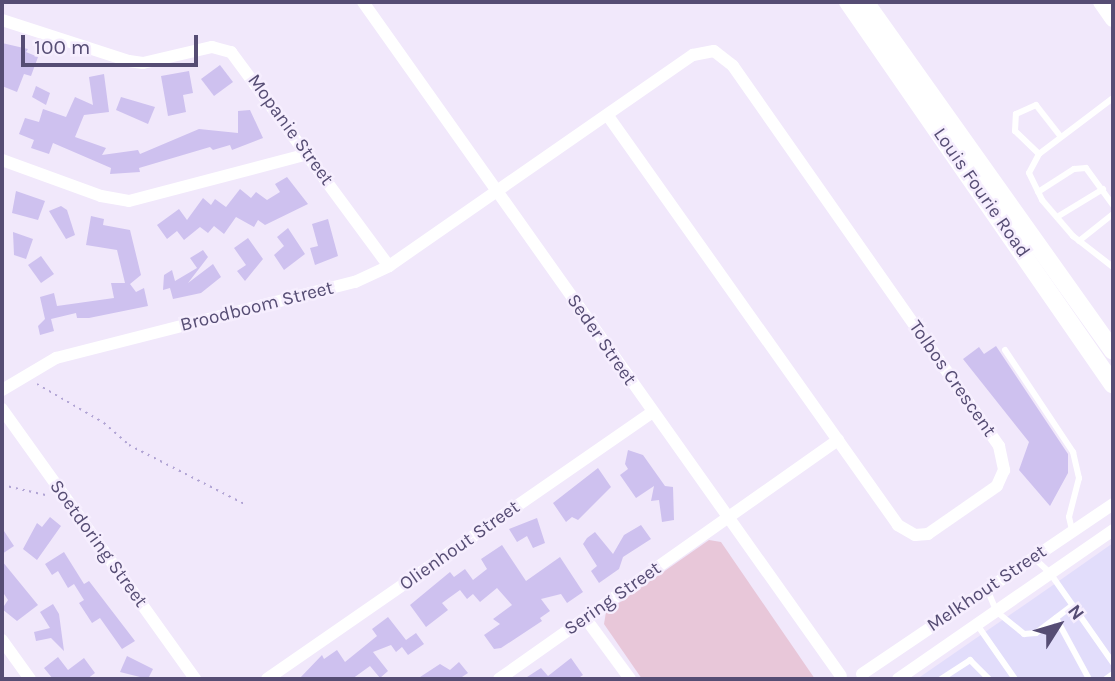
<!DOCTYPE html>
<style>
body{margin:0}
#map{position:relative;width:1115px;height:681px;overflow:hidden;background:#f1e8fb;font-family:Karla,sans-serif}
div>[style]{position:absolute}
.commercial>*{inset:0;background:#e2ddfb}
.green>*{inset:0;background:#e8c7d9}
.building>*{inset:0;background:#cec1ef}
.path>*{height:2px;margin-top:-1px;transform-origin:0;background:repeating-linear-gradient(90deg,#b1a4d4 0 2px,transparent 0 7px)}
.service>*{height:6px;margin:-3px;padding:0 3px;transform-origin:3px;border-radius:3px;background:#fff}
.minor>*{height:12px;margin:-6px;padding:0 6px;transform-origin:6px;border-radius:6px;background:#fff}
.tertiary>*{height:16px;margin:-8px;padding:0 8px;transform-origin:8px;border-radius:8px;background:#fff}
.secondary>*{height:18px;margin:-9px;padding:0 9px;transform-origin:9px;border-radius:9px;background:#fff}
span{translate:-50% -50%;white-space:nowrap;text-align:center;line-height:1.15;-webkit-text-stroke:5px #f6eefe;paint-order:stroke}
.street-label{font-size:19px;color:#564d74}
.frame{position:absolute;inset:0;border:4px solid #564d74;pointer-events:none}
.north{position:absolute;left:1024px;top:590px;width:70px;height:70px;-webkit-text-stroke:5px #f6eefe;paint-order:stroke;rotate:53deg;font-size:19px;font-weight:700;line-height:28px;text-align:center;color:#564d74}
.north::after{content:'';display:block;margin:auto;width:24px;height:32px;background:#564d74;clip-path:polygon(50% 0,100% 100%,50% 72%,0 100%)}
.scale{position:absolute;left:21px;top:35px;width:177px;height:32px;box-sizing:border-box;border:4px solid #564d74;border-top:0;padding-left:9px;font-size:21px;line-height:24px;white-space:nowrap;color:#564d74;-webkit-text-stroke:5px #f6eefe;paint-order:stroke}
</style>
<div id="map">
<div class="commercial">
<div style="clip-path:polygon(1113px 543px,1113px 679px,917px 679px,1056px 583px)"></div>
</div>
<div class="green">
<div style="clip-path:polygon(709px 540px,721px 542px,815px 679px,642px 679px,604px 624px,606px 612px)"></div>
</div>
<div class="building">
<div style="clip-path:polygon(2px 43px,28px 49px,26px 52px,38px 57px,31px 76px,24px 74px,17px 92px,2px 86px)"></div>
<div style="clip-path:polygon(220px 65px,233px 82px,214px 96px,201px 79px)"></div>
<div style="clip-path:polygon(189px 71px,193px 93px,183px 95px,186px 112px,168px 116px,161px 76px)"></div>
<div style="clip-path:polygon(104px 74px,109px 112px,84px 115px,75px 137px,106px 148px,102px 155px,138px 150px,140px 154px,199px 129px,238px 133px,238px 111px,250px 110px,263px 138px,232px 150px,230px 145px,213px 150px,210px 147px,139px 168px,140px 172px,110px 174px,111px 168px,53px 143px,49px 154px,31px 148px,34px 140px,19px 134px,25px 118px,39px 122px,43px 109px,66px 117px,75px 97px,93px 105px,89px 77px)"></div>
<div style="clip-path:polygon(36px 86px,50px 93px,46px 105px,32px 97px)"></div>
<div style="clip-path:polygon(121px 97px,155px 107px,148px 124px,116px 110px)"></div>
<div style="clip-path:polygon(287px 177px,308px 204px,265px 225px,258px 220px,254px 227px,236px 217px,224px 234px,214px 226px,208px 233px,200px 227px,184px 240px,177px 231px,167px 239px,157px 225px,179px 209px,187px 220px,203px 198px,211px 205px,215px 199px,226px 207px,240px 189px,251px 198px,256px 192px,267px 200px,280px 192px,275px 184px)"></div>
<div style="clip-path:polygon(16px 191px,45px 201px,38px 220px,12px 213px)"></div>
<div style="clip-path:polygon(61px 206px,67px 210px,75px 235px,66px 239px,49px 211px)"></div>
<div style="clip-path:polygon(91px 216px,104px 219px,103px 225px,130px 230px,141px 275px,130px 284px,136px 292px,144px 288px,148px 306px,89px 318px,77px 318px,76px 313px,51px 319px,54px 331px,40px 335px,38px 326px,45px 319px,40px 297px,54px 293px,57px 306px,114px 298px,111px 283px,125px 283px,117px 250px,86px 245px)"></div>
<div style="clip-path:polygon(328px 219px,338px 256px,315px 265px,310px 248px,318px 246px,312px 224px)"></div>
<div style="clip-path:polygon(288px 228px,305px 254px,284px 270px,274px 255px,284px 246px,277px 237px)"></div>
<div style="clip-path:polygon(13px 232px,33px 239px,26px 259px,14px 255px)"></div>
<div style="clip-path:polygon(248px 238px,263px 259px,245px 281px,237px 271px,246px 265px,234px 248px)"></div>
<div style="clip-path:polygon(203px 250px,208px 257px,188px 283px,213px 264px,221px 277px,201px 293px,173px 299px,170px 288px,163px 290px,164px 275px,172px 270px,175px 281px,197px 268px,190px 258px)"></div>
<div style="clip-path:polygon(41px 256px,54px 274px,41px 283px,28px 265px)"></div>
<div style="clip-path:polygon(996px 346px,1068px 454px,1068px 473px,1050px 506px,1019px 470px,1029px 442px,963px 359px,979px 347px,984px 354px)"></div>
<div style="clip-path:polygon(628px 450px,643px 455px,665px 486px,673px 487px,674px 520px,662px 522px,659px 500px,651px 501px,654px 486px,636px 498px,620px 475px,628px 469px,625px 464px)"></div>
<div style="clip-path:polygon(598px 468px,611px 487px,578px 520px,572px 517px,566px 522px,553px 503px)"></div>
<div style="clip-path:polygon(50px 517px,61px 526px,37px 560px,23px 549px,37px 523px,42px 527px)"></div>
<div style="clip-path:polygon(537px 518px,545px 543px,533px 548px,527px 536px,517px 542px,509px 529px)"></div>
<div style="clip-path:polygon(641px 525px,651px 539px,623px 557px,619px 569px,599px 583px,591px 571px,597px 566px,583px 544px,587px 538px,595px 532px,613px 554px,624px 535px)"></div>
<div style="clip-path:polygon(2px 528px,14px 546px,2px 554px)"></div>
<div style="clip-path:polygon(502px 545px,526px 581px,560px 557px,583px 592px,567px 603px,561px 594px,541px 599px,550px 611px,540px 618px,542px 621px,501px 648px,494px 649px,484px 635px,500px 624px,493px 619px,512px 605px,497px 588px,480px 602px,473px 594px,467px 599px,460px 590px,442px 603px,448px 610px,426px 627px,410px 605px,450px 572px,454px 577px,465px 569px,473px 580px,487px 569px,481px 559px)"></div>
<div style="clip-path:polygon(64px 552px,84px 584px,89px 581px,135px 641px,122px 649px,100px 618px,92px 623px,79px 603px,84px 600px,74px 584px,68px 588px,58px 571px,52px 575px,45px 564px)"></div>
<div style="clip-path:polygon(2px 561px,38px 605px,17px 621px,2px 609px,8px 600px,2px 591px)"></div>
<div style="clip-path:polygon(53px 604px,59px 614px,64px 651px,51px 638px,36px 641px,34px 632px,50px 628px,40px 612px)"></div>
<div style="clip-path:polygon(388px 617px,406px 640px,416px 633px,424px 644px,408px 655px,402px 647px,396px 652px,391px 645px,373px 652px,388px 671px,380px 678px,370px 666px,352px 679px,299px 679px,322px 655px,324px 659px,337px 650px,345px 662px,377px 636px,372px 629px)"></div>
<div style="clip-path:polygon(127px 656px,153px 669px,148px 679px,120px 672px)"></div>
<div style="clip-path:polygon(58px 657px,68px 670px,84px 658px,95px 673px,87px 679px,53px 679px,44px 668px)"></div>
<div style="clip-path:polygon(571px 658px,583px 675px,577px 679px,524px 679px,541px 668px,548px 676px)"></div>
<div style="clip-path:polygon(459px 662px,468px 673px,462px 677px,466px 679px,417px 679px,440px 664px,450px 670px)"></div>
</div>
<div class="path">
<div style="left:37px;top:384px;width:78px;rotate:30.2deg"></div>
<div style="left:104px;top:423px;width:33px;rotate:41deg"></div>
<div style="left:129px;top:445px;width:131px;rotate:27.1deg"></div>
<div style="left:2px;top:443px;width:8px;rotate:-83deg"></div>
<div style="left:2px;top:485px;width:49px;rotate:12.9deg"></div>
</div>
<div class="service">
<div style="left:1113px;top:98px;width:93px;rotate:142.9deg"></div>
<div style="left:1039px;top:154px;width:21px;rotate:118deg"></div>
<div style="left:1029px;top:173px;width:30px;rotate:64deg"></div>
<div style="left:1042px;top:200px;width:48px;rotate:49.3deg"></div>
<div style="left:1073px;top:236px;width:51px;rotate:37.8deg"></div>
<div style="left:1039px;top:154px;width:33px;rotate:-136deg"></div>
<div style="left:1015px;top:131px;width:17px;rotate:-87deg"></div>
<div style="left:1016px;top:114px;width:22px;rotate:-24deg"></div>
<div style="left:1036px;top:105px;width:39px;rotate:52deg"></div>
<div style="left:1038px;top:192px;width:43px;rotate:-32.6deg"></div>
<div style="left:1074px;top:169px;width:12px;rotate:-5deg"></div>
<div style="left:1086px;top:168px;width:46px;rotate:53.9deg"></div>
<div style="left:1057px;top:217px;width:54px;rotate:-31.3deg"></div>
<div style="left:1079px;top:241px;width:43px;rotate:-38.5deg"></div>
<div style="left:1005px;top:350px;width:123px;rotate:56.3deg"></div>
<div style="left:1073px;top:452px;width:27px;rotate:77deg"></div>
<div style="left:1079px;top:478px;width:40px;rotate:104.4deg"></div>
<div style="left:1069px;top:517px;width:13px;rotate:77deg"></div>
<div style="left:1034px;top:558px;width:22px;rotate:43deg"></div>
<div style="left:1050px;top:573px;width:110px;rotate:55deg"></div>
<div style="left:987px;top:589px;width:25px;rotate:67deg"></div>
<div style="left:997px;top:612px;width:35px;rotate:39deg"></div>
<div style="left:1024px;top:634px;width:12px;rotate:-5deg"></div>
<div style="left:1036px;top:633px;width:46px;rotate:-37.1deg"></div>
<div style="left:1056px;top:618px;width:69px;rotate:61.6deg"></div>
<div style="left:978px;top:626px;width:65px;rotate:55.1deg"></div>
<div style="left:941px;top:679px;width:35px;rotate:-33deg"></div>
<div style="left:970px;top:660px;width:27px;rotate:45deg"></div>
<div style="left:1106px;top:679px;width:9px;rotate:-36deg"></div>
</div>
<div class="minor">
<div style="left:363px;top:2px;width:826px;rotate:54.66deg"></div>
<div style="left:2px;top:20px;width:133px;rotate:17.9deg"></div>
<div style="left:129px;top:61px;width:14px;rotate:8deg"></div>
<div style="left:143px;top:63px;width:71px;rotate:-13.1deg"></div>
<div style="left:212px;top:47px;width:20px;rotate:15deg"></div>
<div style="left:231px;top:52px;width:266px;rotate:53.6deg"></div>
<div style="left:2px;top:160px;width:105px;rotate:20deg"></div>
<div style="left:101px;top:196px;width:28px;rotate:10deg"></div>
<div style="left:129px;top:201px;width:185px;rotate:-14.7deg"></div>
<div style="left:2px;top:390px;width:63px;rotate:-30.7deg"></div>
<div style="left:56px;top:358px;width:309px;rotate:-14.3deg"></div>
<div style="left:355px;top:282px;width:38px;rotate:-25deg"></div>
<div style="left:389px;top:266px;width:370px;rotate:-34.8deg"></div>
<div style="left:693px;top:55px;width:21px;rotate:-11deg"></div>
<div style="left:714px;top:51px;width:24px;rotate:38deg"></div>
<div style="left:733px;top:66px;width:464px;rotate:55deg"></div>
<div style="left:999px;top:446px;width:25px;rotate:78deg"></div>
<div style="left:1004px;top:470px;width:17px;rotate:114deg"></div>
<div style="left:997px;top:486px;width:84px;rotate:145.2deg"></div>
<div style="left:928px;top:534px;width:13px;rotate:176deg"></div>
<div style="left:915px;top:535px;width:20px;rotate:-150deg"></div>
<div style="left:898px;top:525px;width:501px;rotate:-125.34deg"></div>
<div style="left:2px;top:409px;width:332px;rotate:54.4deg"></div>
<div style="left:586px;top:619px;width:74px;rotate:53.7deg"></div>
<div style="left:2px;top:640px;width:48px;rotate:54.3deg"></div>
<div style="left:862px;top:674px;width:303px;rotate:-34.1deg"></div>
<div style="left:267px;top:679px;width:469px;rotate:-34.7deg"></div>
<div style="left:499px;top:679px;width:415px;rotate:-35.2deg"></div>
<div style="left:898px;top:679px;width:262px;rotate:-34.7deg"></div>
</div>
<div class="tertiary">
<div style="left:1101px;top:2px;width:21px;rotate:55deg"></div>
</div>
<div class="secondary">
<div style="left:848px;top:2px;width:465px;rotate:55.3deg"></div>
<div style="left:865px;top:2px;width:428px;rotate:54.6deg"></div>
</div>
<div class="street-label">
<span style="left:290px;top:130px;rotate:54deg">Mopanie Street</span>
<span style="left:981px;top:193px;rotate:55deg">Louis Fourie Road</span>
<span style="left:257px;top:307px;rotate:-14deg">Broodboom Street</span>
<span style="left:601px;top:340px;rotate:55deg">Seder Street</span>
<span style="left:952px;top:379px;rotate:55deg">Tolbos Crescent</span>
<span style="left:98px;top:544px;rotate:54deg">Soetdoring Street</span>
<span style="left:460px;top:546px;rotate:-35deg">Olienhout Street</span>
<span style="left:987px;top:589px;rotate:-34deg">Melkhout Street</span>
<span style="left:613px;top:599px;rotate:-35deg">Sering Street</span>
</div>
<div class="frame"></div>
<div class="north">N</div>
<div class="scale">100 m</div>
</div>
